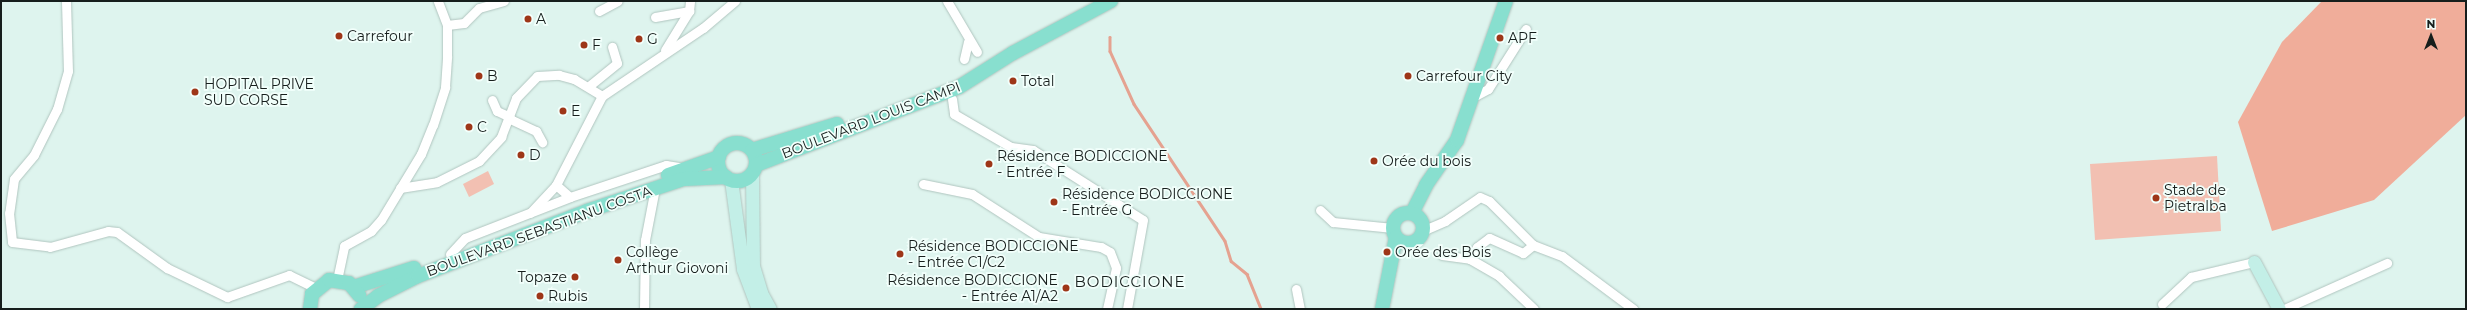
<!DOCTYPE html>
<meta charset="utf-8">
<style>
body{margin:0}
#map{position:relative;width:2467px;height:310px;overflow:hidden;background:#def4ee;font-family:Montserrat,sans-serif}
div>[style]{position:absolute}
.green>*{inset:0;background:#f2c0b2}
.forest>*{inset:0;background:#f0ad9a}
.stream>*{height:2.5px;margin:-1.25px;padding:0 1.25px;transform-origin:1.25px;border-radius:1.25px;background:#e5a290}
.roads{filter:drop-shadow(0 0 1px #b0c5bf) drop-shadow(0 0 1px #b0c5bf)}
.street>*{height:9px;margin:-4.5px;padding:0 4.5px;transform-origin:4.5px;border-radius:4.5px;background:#fff}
.secondary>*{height:13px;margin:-6.5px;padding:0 6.5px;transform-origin:6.5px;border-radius:6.5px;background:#c3efe7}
.primary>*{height:14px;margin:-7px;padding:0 7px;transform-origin:7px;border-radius:7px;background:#88dfcf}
.primary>.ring{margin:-7px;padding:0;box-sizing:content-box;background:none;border:14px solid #88dfcf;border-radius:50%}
.dots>*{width:11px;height:11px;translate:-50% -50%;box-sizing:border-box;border:2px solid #f2fffb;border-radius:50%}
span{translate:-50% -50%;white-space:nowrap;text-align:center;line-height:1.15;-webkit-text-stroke:3.5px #f2fffb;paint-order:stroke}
.poi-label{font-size:14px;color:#161e1c}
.left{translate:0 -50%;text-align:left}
.right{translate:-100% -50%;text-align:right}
.street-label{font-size:14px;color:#161e1c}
.neighbourhood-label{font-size:15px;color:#161e1c;letter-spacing:1px}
.frame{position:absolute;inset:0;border:2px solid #161e1c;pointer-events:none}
.north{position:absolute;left:2411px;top:16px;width:40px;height:40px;-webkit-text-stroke:3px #f2fffb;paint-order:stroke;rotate:0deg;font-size:11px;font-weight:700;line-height:16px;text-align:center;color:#161e1c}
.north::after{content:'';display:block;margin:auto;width:14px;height:18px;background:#161e1c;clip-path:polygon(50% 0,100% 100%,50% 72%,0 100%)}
</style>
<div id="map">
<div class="green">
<div style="clip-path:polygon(2217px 156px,2221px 231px,2095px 240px,2090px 164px)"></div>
<div style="clip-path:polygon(488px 171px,494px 184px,469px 197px,463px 184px)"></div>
</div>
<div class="forest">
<div style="clip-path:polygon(2322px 1px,2466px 1px,2466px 115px,2374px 200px,2272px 231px,2238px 122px,2282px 42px)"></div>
</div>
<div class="stream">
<div style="left:1110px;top:37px;width:14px;rotate:90deg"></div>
<div style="left:1110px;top:51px;width:58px;rotate:65.6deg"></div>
<div style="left:1134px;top:104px;width:164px;rotate:56.4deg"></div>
<div style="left:1225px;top:241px;width:21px;rotate:73deg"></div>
<div style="left:1231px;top:261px;width:21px;rotate:39deg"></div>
<div style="left:1247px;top:274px;width:38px;rotate:68deg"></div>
</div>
<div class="roads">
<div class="street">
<div style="left:66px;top:1px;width:70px;rotate:88.4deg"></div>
<div style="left:68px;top:71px;width:40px;rotate:106deg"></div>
<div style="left:57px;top:109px;width:51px;rotate:116.6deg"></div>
<div style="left:34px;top:155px;width:31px;rotate:130deg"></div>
<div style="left:14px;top:179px;width:34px;rotate:98deg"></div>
<div style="left:9px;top:213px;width:29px;rotate:84deg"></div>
<div style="left:12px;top:242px;width:38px;rotate:7deg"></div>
<div style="left:50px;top:247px;width:60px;rotate:-15.4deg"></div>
<div style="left:108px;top:231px;width:9px;rotate:6deg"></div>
<div style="left:117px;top:232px;width:62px;rotate:35.8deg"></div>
<div style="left:167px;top:268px;width:67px;rotate:25.8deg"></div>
<div style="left:227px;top:297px;width:66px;rotate:-19.5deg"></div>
<div style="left:289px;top:275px;width:30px;rotate:26deg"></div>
<div style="left:947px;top:1px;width:59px;rotate:59.5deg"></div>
<div style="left:599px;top:11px;width:21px;rotate:-28deg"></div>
<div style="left:655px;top:17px;width:35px;rotate:-10deg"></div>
<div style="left:447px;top:25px;width:17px;rotate:-7deg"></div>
<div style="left:464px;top:23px;width:21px;rotate:-45deg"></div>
<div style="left:479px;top:8px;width:26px;rotate:-16deg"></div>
<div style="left:665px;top:50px;width:46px;rotate:-58.4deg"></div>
<div style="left:689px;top:11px;width:10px;rotate:-84deg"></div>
<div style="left:964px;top:59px;width:18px;rotate:-77deg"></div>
<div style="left:589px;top:86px;width:36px;rotate:-39deg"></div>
<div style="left:617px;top:63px;width:17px;rotate:-107deg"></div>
<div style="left:1473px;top:97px;width:17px;rotate:-28deg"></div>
<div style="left:1488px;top:89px;width:71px;rotate:-57.7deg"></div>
<div style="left:952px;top:99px;width:15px;rotate:82deg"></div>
<div style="left:954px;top:114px;width:66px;rotate:30.1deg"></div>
<div style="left:1011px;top:147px;width:22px;rotate:8deg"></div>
<div style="left:1033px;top:150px;width:130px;rotate:32.5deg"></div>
<div style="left:1143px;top:220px;width:90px;rotate:100.2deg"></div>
<div style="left:492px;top:100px;width:12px;rotate:66deg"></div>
<div style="left:497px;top:111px;width:14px;rotate:25deg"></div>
<div style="left:510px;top:119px;width:29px;rotate:25deg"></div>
<div style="left:536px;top:131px;width:13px;rotate:61deg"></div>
<div style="left:923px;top:184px;width:50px;rotate:11.5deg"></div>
<div style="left:972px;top:194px;width:80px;rotate:32.7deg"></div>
<div style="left:1039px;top:237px;width:63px;rotate:9.2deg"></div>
<div style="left:1101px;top:247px;width:10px;rotate:29deg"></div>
<div style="left:1110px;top:252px;width:17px;rotate:69deg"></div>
<div style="left:1116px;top:268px;width:42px;rotate:102.4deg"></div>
<div style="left:556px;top:185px;width:18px;rotate:41deg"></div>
<div style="left:400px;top:188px;width:37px;rotate:-9deg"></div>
<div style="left:437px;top:182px;width:47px;rotate:-26.6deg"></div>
<div style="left:479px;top:161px;width:33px;rotate:-47deg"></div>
<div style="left:501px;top:137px;width:42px;rotate:-69deg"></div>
<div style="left:516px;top:98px;width:30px;rotate:-46deg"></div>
<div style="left:537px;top:76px;width:22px;rotate:-3deg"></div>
<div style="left:559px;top:75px;width:16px;rotate:15deg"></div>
<div style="left:574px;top:79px;width:33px;rotate:31deg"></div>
<div style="left:1320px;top:210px;width:18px;rotate:43deg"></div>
<div style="left:1333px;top:222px;width:60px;rotate:5.7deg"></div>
<div style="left:530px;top:213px;width:38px;rotate:-47deg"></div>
<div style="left:556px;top:185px;width:100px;rotate:-62.7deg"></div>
<div style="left:602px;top:96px;width:122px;rotate:-34deg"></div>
<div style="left:703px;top:28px;width:42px;rotate:-40.2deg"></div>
<div style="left:1422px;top:231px;width:25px;rotate:-23deg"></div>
<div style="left:1445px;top:221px;width:42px;rotate:-34.4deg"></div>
<div style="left:1480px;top:197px;width:10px;rotate:24deg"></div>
<div style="left:1489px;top:201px;width:62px;rotate:45deg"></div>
<div style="left:1533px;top:245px;width:31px;rotate:21deg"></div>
<div style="left:1562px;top:256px;width:89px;rotate:36.7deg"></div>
<div style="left:1533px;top:245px;width:13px;rotate:141deg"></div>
<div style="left:1523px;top:253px;width:37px;rotate:-156deg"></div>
<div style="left:1489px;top:238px;width:15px;rotate:143deg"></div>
<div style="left:1477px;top:247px;width:14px;rotate:120deg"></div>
<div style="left:1470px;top:259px;width:34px;rotate:30deg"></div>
<div style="left:1499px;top:276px;width:48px;rotate:43.3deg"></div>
<div style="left:450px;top:254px;width:22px;rotate:-47deg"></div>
<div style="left:465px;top:238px;width:113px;rotate:-21.3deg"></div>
<div style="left:570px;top:197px;width:101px;rotate:-18.4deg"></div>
<div style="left:666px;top:165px;width:19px;rotate:9deg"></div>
<div style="left:1442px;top:255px;width:28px;rotate:8deg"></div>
<div style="left:337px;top:280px;width:35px;rotate:-78deg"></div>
<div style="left:344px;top:246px;width:31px;rotate:-29deg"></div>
<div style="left:371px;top:231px;width:15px;rotate:-48deg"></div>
<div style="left:381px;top:220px;width:77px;rotate:-58.8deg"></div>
<div style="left:421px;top:154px;width:31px;rotate:-68deg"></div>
<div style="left:433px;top:125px;width:40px;rotate:-72deg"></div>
<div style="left:445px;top:87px;width:31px;rotate:-86deg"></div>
<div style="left:447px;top:56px;width:31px;rotate:-90deg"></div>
<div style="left:447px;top:25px;width:26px;rotate:-111deg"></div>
<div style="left:1296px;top:289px;width:20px;rotate:79deg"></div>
<div style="left:2162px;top:304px;width:40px;rotate:-43deg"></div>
<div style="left:2191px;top:277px;width:65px;rotate:-13.4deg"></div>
<div style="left:644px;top:309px;width:69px;rotate:-89.2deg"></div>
<div style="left:645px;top:240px;width:53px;rotate:-79.1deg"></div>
<div style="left:2284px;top:309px;width:113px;rotate:-24.1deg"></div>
</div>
<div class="secondary">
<div style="left:752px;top:173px;width:93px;rotate:89.4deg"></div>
<div style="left:753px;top:266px;width:28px;rotate:73deg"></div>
<div style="left:761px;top:293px;width:18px;rotate:61deg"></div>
<div style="left:731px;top:180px;width:90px;rotate:82.3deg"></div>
<div style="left:743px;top:269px;width:43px;rotate:69.4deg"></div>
<div style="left:2254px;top:262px;width:53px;rotate:62deg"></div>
</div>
<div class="primary">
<div class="ring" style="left:718px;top:143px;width:24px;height:24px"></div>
<div style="left:752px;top:150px;width:89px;rotate:-17deg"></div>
<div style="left:756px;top:165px;width:217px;rotate:-21deg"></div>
<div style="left:959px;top:87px;width:64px;rotate:-32.2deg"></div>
<div style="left:1013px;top:53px;width:111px;rotate:-28deg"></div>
<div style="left:668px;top:175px;width:54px;rotate:-19.4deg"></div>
<div style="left:1412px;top:213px;width:31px;rotate:-63deg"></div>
<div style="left:1426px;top:185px;width:55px;rotate:-55.4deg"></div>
<div style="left:1457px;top:140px;width:147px;rotate:-70.6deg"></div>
<div class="ring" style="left:1393px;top:213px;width:16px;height:16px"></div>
<div style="left:354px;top:287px;width:63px;rotate:-17.6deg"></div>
<div style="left:310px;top:309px;width:15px;rotate:-82deg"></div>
<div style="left:312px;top:294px;width:22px;rotate:-39deg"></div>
<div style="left:329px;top:280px;width:20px;rotate:9deg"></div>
<div style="left:349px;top:283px;width:16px;rotate:50deg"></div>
<div style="left:361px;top:309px;width:21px;rotate:-37deg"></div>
<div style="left:378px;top:296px;width:45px;rotate:-26.6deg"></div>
<div style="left:418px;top:276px;width:181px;rotate:-21deg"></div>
<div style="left:587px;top:211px;width:102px;rotate:-18.3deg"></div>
<div style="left:684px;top:179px;width:42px;rotate:-2.7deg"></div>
<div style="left:1382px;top:309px;width:73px;rotate:-79deg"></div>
</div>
</div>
<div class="dots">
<div style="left:528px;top:19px;background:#9e3618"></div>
<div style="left:339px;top:36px;background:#9e3618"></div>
<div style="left:1500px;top:38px;background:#9e3618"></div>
<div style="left:639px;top:39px;background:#9e3618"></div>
<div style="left:584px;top:45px;background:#9e3618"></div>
<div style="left:479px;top:76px;background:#9e3618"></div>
<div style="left:1408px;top:76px;background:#9e3618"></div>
<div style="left:1013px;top:81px;background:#9e3618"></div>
<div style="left:195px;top:92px;background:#9e3618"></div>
<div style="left:563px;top:111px;background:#9e3618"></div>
<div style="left:469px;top:127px;background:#9e3618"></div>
<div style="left:521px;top:155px;background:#9e3618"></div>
<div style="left:1374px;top:161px;background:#9e3618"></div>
<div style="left:989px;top:164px;background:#9e3618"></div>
<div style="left:2156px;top:198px;background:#9e3618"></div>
<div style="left:1054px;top:202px;background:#9e3618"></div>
<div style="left:1387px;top:252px;background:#9e3618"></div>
<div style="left:900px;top:254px;background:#9e3618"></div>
<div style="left:618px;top:260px;background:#9e3618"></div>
<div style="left:575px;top:277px;background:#9e3618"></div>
<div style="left:1066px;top:288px;background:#9e3618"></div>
<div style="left:540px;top:296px;background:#9e3618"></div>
</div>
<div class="poi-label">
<span class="left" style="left:536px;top:19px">A</span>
<span class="left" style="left:347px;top:36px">Carrefour</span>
<span class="left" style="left:1508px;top:38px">APF</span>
<span class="left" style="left:647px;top:39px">G</span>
<span class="left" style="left:592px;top:45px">F</span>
<span class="left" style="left:487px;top:76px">B</span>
<span class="left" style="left:1416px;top:76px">Carrefour City</span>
<span class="left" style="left:1021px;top:81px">Total</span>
<span class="left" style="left:204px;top:92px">HOPITAL PRIVE<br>SUD CORSE</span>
<span class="left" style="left:571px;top:111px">E</span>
<span class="left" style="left:477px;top:127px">C</span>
<span class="left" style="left:529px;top:155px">D</span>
<span class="left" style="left:997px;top:164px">Résidence BODICCIONE<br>- Entrée F</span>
<span class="left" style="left:1382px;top:161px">Orée du bois</span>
<span class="left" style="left:2164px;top:198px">Stade de<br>Pietralba</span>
<span class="left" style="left:1062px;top:202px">Résidence BODICCIONE<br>- Entrée G</span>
<span class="left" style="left:908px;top:254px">Résidence BODICCIONE<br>- Entrée C1/C2</span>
<span class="left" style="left:626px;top:260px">Collège<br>Arthur Giovoni</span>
<span class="left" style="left:1395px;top:252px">Orée des Bois</span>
<span class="right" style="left:567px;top:277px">Topaze</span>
<span class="right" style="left:1058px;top:288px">Résidence BODICCIONE<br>- Entrée A1/A2</span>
<span class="left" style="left:548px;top:296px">Rubis</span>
</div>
<div class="street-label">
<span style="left:871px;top:120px;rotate:-21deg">BOULEVARD LOUIS CAMPI</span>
<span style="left:539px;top:231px;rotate:-20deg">BOULEVARD SEBASTIANU COSTA</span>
</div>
<div class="neighbourhood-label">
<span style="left:1130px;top:282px">BODICCIONE</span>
</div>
<div class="frame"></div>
<div class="north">N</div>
</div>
